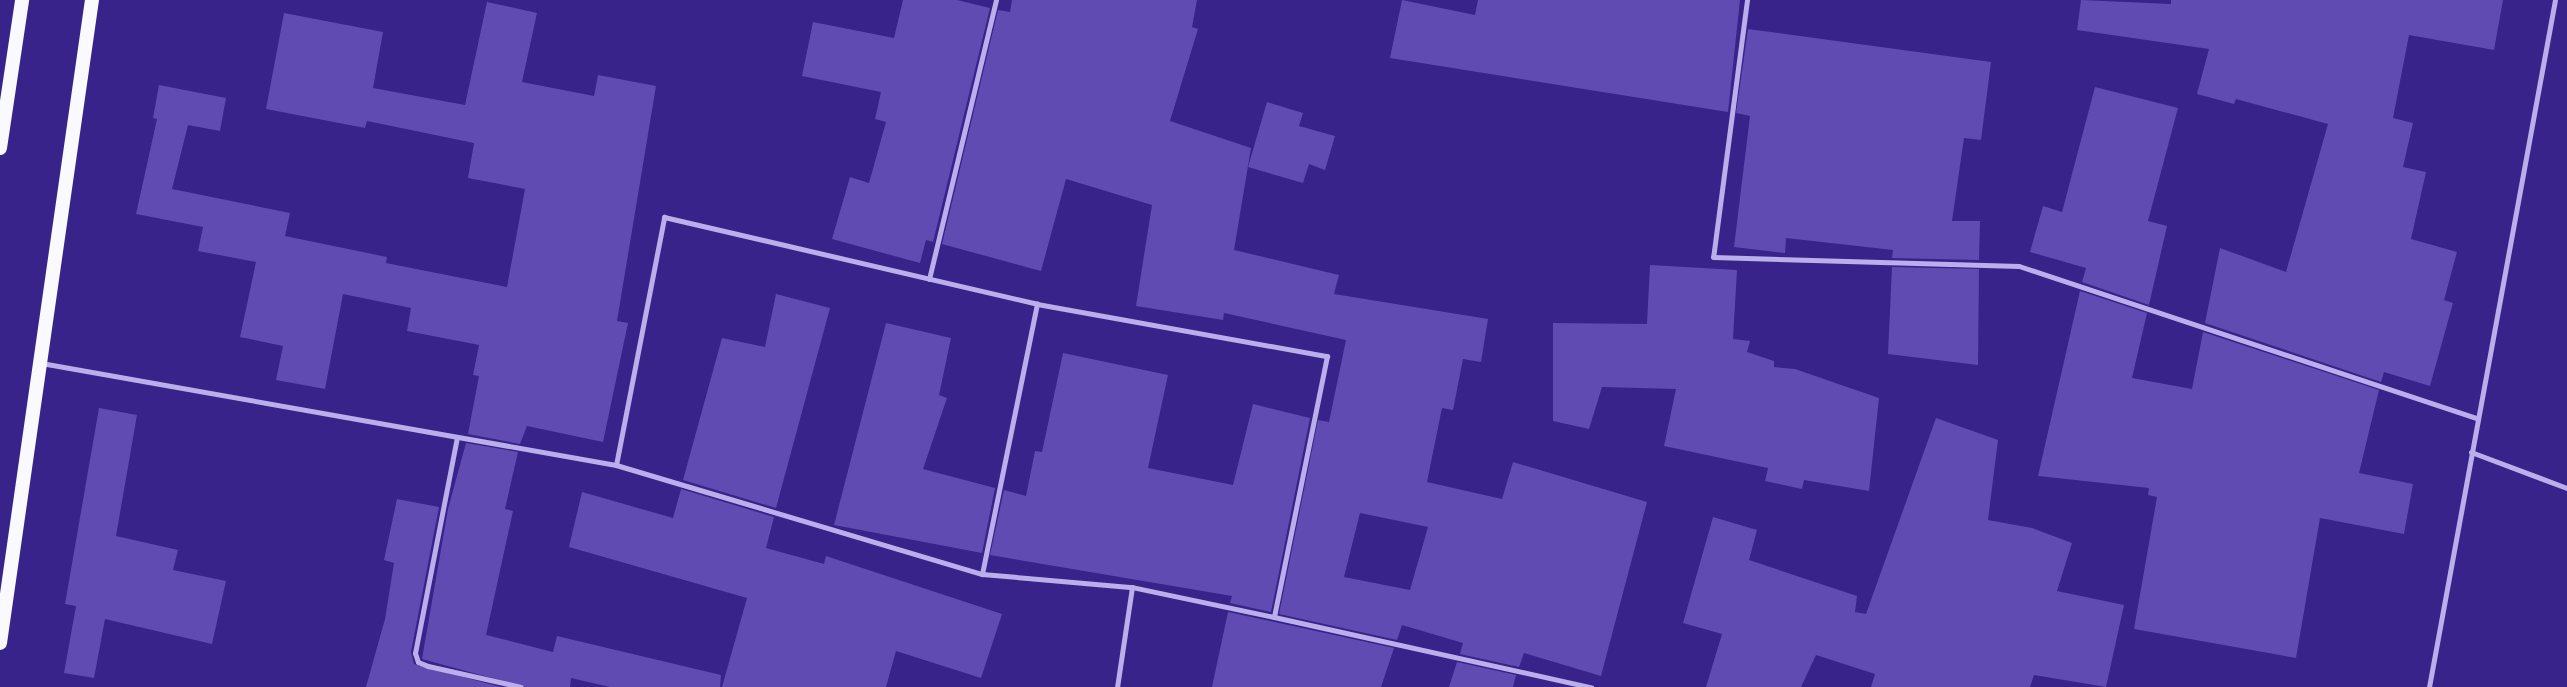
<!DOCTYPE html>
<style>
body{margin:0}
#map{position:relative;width:2567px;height:687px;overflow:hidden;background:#372389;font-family:"PT Sans",sans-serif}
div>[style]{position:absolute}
.building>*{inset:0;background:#5f4bb1}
.minor>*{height:5px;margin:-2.5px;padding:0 2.5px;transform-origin:2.5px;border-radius:2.5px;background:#baafea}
.trunk>*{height:14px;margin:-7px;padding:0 7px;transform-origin:7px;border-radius:7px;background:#faf9fe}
span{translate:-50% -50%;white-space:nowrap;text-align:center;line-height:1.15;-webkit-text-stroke:5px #372389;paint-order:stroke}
</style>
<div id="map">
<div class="building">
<div style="clip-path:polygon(903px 0,957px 0,990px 8px,933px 242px,926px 240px,920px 263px,832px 239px,850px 177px,869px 183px,886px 122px,875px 119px,881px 92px,802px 76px,813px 22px,894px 38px)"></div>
<div style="clip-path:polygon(evenodd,1012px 0,1197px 0,1192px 27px,1198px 29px,1170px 121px,1251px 148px,1234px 250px,1339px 275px,1334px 294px,1488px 319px,1481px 362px,1463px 359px,1453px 410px,1442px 408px,1427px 482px,1502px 499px,1513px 462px,1647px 502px,1601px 676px,1524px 653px,1519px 667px,1460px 654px,1463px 643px,1402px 625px,1397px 640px,1279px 614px,1318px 420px,1329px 422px,1346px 340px,1224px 313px,1223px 320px,1136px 306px,1152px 205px,1066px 179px,1041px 271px,942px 244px,998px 10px,1010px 12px,1012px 0,1360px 513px,1428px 527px,1410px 590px,1344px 577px,1360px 513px)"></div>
<div style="clip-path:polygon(1402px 0,1475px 15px,1478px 0,1740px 0,1728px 112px,1390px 58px)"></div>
<div style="clip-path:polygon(2081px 0,2171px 4px,2171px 0,2503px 0,2494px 50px,2409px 35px,2393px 118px,2413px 123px,2403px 167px,2426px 172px,2411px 239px,2457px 252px,2444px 300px,2453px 303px,2430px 386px,2384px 372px,2381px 382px,2205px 323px,2220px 248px,2286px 272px,2328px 124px,2236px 99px,2234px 104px,2197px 94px,2209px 49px,2077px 30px)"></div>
<div style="clip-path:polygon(487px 2px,537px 13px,522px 82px,594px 96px,598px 75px,656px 86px,617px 321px,628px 323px,603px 442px,527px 426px,520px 444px,468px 434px,479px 376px,473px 375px,479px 345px,407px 331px,411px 308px,343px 294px,325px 389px,276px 380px,283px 346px,240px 337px,256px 262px,198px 251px,203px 227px,136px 214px,157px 119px,153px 118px,159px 85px,226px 98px,220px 131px,188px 125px,172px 189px,290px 213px,285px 236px,387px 257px,386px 263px,507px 287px,525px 189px,468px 178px,474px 143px,367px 121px,365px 128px,266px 109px,284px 13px,383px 32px,373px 88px,465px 105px)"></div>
<div style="clip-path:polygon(1748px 29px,1991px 62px,1981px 140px,1964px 138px,1952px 221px,1980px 221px,1979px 260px,1892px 258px,1893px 250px,1786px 238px,1785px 253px,1734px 247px,1750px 116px,1736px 113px)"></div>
<div style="clip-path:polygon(2095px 87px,2178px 108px,2148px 221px,2167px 226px,2149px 305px,2082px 282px,2086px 268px,2030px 252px,2043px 206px,2062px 212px)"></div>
<div style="clip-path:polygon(1267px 102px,1303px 113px,1299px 126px,1335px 136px,1325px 170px,1309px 164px,1303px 183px,1248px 167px)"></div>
<div style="clip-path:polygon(1650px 265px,1737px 270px,1733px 339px,1750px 341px,1747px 352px,1774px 361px,1774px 367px,1795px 369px,1879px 398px,1869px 491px,1804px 480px,1802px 489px,1765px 481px,1768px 468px,1664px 446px,1676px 389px,1602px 387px,1589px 429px,1553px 421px,1553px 323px,1647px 324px)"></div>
<div style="clip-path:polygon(1892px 267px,1979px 269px,1978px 365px,1888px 354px)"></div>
<div style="clip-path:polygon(2080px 291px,2147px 313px,2132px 378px,2192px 389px,2203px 332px,2379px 390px,2359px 473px,2413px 484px,2404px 534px,2320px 518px,2296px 658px,2134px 629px,2157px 497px,2148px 495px,2149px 488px,2038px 476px)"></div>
<div style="clip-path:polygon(776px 294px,830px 308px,776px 508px,683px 480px,722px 338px,765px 347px)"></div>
<div style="clip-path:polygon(886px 323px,951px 338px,939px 395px,947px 398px,923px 469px,995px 488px,982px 553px,834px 525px)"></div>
<div style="clip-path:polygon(1063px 353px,1168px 375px,1148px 468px,1233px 485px,1253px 404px,1310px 418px,1271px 612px,1230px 603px,1232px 596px,990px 555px,1004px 490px,1026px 496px,1035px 451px,1042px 452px)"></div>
<div style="clip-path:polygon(99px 408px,137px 415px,116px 536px,178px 550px,173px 570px,226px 581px,212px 644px,105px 619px,94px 678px,64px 673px,76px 606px,65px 604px)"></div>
<div style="clip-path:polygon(1936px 418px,1998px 440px,1988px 520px,2032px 528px,2072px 543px,2057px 591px,2124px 605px,2106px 687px,2034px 675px,2030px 687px,1871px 687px,1875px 674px,1816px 655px,1801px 687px,1706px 687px,1722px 634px,1683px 623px,1713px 517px,1757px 530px,1749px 560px,1857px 596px,1855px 612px,1866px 614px)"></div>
<div style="clip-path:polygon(466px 443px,518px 452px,505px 509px,513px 511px,486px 635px,553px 652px,557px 636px,721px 675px,720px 687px,610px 687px,571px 678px,570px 687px,525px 687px,422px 659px,448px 509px)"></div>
<div style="clip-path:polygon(681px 489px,774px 517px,766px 548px,824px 564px,826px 556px,1002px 614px,981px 678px,896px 651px,886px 687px,722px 687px,747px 598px,569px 547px,582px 492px,673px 518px)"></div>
<div style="clip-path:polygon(397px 499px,439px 507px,411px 652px,414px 664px,501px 687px,366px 687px,385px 619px,394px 563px,384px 560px)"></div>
<div style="clip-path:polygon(1228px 612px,1394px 648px,1381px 687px,1212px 687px)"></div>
<div style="clip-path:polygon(1457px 662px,1516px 675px,1513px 687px,1449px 687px)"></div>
</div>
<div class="minor">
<div style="left:1747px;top:0;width:259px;rotate:97.5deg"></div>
<div style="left:1713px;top:257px;width:306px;rotate:1.7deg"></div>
<div style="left:2019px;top:266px;width:483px;rotate:18.4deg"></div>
<div style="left:929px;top:279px;width:287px;rotate:-76.5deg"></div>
<div style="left:41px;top:363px;width:584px;rotate:10.06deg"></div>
<div style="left:616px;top:465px;width:253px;rotate:-79deg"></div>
<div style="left:664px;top:217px;width:383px;rotate:13.1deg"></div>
<div style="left:1037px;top:304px;width:295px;rotate:10.2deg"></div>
<div style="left:1327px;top:356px;width:266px;rotate:101.5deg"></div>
<div style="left:1274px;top:617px;width:145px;rotate:-168.1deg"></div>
<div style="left:1132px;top:587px;width:101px;rotate:98.5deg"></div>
<div style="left:457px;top:437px;width:220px;rotate:101deg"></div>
<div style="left:415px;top:653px;width:9px;rotate:72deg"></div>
<div style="left:418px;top:662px;width:11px;rotate:22deg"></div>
<div style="left:428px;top:666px;width:95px;rotate:12.7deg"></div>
<div style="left:2471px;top:452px;width:103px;rotate:20.6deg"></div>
<div style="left:616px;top:465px;width:382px;rotate:16.6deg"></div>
<div style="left:982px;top:574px;width:151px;rotate:5deg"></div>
<div style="left:982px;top:574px;width:276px;rotate:-78.5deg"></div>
<div style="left:1274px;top:617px;width:325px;rotate:12.5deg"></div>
<div style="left:2429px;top:687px;width:698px;rotate:-79.61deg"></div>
</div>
<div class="trunk">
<div style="left:0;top:148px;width:150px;rotate:-81.5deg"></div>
<div style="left:0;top:643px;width:650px;rotate:-81.86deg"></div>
</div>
</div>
